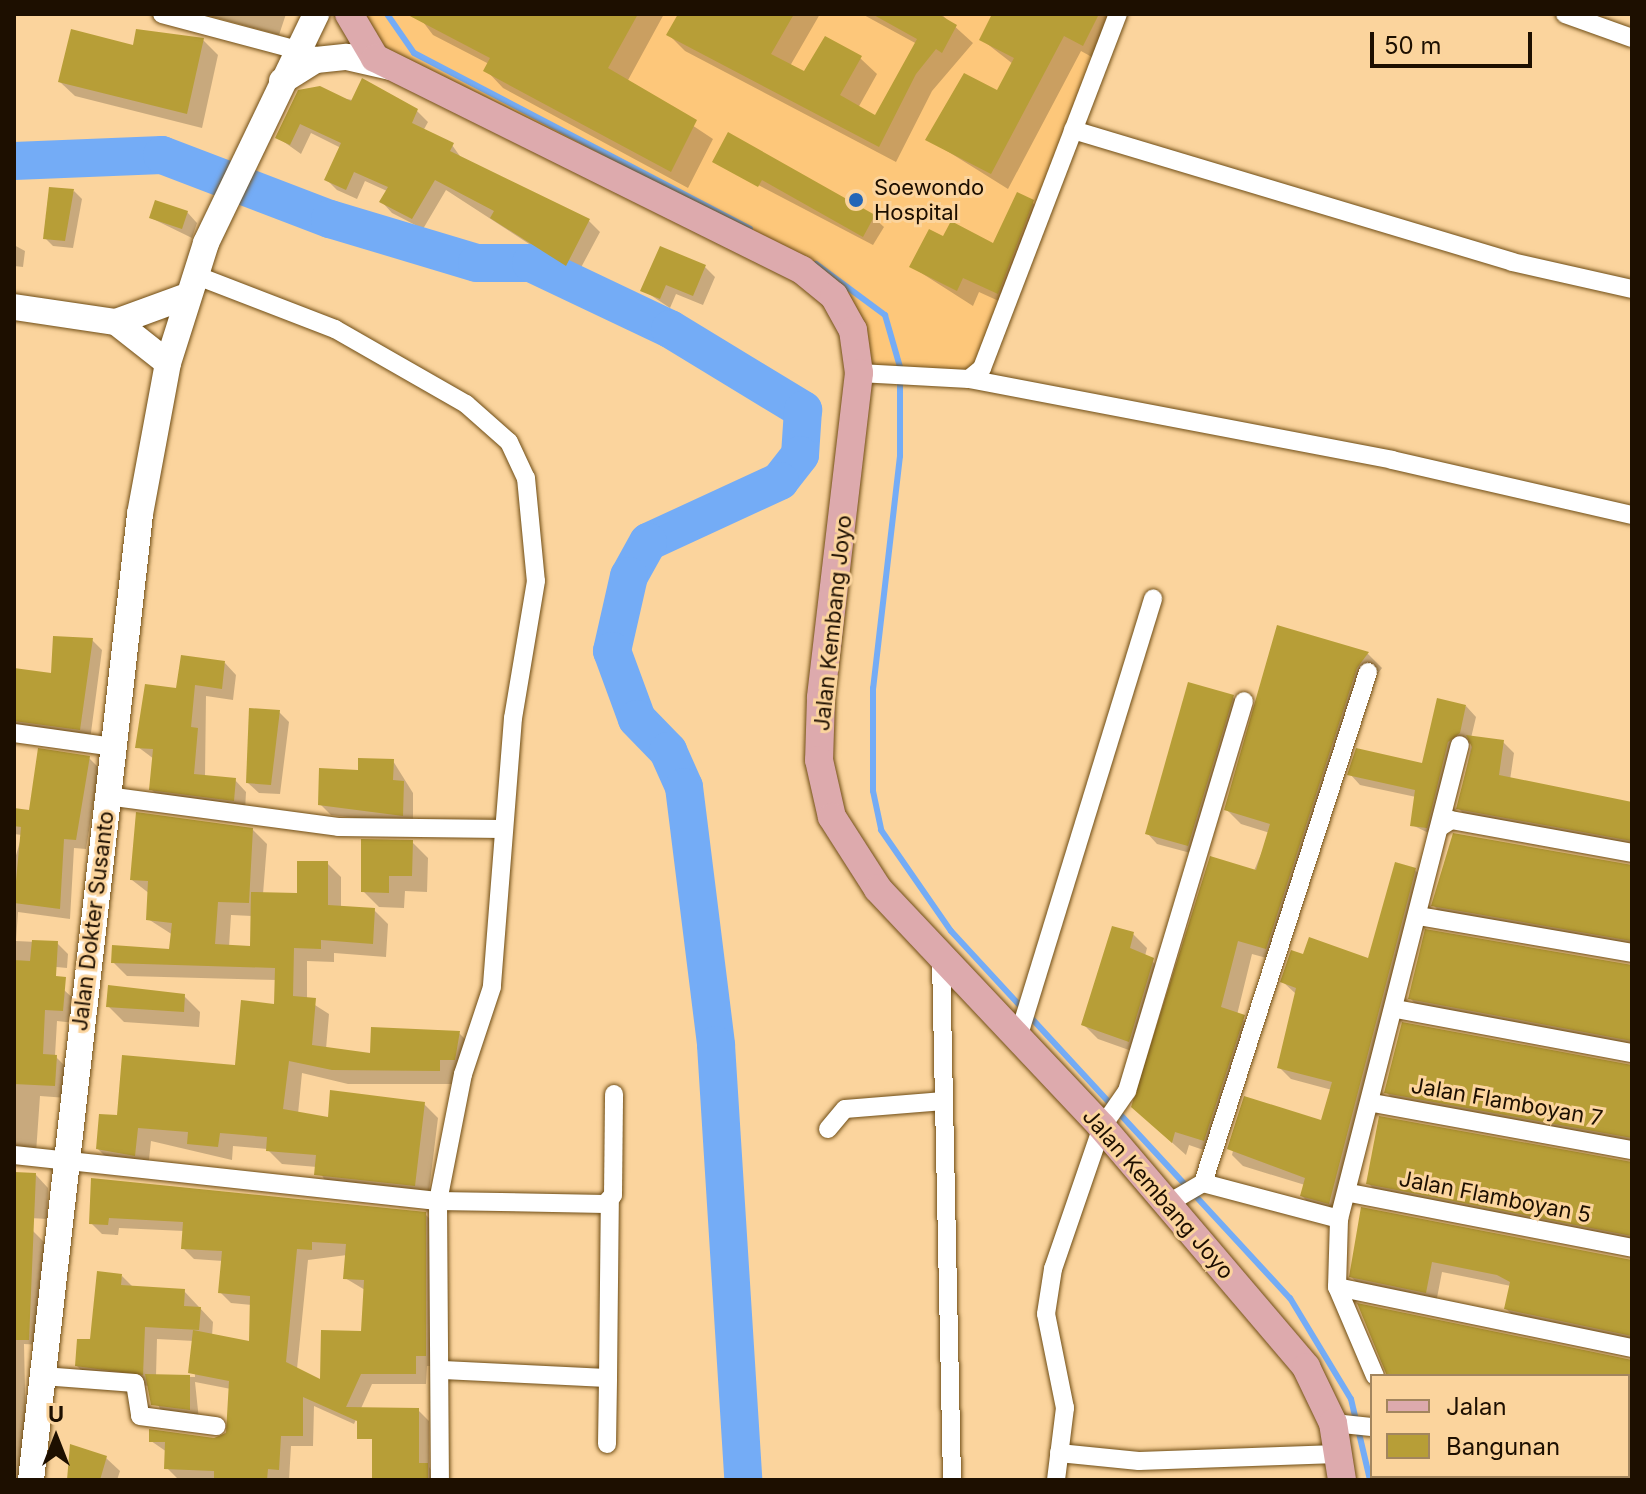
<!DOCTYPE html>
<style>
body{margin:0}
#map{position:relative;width:1646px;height:1494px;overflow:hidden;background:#fbd49d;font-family:Inter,sans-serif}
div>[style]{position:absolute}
.built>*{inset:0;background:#fdc77a}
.shadow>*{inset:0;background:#0003}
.stream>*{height:6px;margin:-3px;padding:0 3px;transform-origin:3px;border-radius:3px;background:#74acf6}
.river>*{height:38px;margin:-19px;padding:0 19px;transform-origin:19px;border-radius:19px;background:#74acf6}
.building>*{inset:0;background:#b79e37}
.roads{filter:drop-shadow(0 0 2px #6f4d15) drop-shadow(0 0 2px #6f4d15)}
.minor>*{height:18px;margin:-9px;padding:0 9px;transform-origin:9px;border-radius:9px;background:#fff}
.secondary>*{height:26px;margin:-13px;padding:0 13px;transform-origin:13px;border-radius:13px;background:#fff}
.primary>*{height:28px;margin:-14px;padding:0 14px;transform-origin:14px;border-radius:14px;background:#ddaaad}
.dots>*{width:22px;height:22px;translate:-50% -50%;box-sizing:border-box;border:4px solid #fbd49d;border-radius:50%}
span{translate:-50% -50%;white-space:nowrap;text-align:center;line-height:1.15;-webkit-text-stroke:6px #fbd49d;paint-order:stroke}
.poi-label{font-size:22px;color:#1d0f00}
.left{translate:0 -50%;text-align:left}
.street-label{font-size:22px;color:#1d0f00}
.frame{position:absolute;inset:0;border:16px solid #1d0f00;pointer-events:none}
.legend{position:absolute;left:1370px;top:1374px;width:260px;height:104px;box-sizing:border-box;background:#fbd49d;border:2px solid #a2855e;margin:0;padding:10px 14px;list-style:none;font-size:24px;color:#1d0f00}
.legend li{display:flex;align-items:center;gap:16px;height:40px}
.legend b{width:40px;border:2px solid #a2855e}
.north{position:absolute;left:16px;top:1398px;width:80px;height:80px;-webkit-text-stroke:6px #fbd49d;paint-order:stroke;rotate:0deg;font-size:22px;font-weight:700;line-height:32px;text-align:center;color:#1d0f00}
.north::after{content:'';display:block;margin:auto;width:28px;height:36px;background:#1d0f00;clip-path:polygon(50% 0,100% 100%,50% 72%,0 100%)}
.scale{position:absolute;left:1370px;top:32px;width:162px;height:36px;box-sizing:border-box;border:4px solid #1d0f00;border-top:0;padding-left:10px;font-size:24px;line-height:28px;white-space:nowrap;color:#1d0f00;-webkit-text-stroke:6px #fbd49d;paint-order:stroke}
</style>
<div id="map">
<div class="built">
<div style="clip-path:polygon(349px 14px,1118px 14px,976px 375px,859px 373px,834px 297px,393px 68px)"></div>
</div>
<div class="shadow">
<div style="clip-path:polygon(203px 14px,286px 14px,279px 35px)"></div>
<div style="clip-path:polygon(417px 14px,664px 14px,627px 82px,713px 139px,688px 188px,503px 88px,486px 70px,489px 64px,433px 35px)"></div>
<div style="clip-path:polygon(680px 14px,820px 14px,790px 66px,805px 74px,860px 58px,877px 74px,858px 108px,875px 118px,917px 44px,862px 14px,941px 14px,973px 43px,932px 91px,896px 162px,685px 51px,669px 35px)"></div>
<div style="clip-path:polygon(996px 14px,1123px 14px,1099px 61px,1081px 51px,1008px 189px,928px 139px,998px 93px,1013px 64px,981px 39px)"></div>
<div style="clip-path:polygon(203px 40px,218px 55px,202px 128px,75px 96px,60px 82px,134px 47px)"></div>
<div style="clip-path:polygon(300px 91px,417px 111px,428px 122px,423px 131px,452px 145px,462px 159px,589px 221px,600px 232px,577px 275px,446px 190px,423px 229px,392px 213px,382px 202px,387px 191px,365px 181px,357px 199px,337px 190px,326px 179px,341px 148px,311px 133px,301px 154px,277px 137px)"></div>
<div style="clip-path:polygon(714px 162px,873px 217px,884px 227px,873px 245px)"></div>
<div style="clip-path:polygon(74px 191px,82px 199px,73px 248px,53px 246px,45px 238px)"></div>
<div style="clip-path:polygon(1032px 202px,1048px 218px,1014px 308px,979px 292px,973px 306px,912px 267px,944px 239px,994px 245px)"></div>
<div style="clip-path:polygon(187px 212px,197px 223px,192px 238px,151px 218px)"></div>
<div style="clip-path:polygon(14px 245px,25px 251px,23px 267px,14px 266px)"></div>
<div style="clip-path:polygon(705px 267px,715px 277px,703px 305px,676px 294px,670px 308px,643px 290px)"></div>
<div style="clip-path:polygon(1278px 627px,1368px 654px,1382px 668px,1371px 683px,1281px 962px,1252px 954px,1237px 1015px,1258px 1031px,1218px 1155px,1189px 1145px,1186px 1155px,1148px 1121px,1270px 833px,1241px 824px,1226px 809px)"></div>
<div style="clip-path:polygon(92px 640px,102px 650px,90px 740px,14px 732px,14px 669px,53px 675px)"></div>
<div style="clip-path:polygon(225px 663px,236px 675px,233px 700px,206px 696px,205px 777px,235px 780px,246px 792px,245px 812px,163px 801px,151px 789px,154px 759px,138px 747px,178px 690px)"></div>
<div style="clip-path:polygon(1233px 697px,1243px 707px,1198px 855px,1157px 844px,1147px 833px)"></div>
<div style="clip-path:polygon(1466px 706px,1476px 717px,1471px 738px,1503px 742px,1514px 753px,1510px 780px,1632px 803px,1632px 849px,1469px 819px,1458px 808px,1472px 742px,1458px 752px,1437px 837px,1412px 825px,1416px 797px,1360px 785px,1350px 774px,1424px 766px)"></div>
<div style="clip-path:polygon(279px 712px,289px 722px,280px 794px,259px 793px,248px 783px)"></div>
<div style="clip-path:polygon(89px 758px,99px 768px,86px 849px,74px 848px,70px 919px,18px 912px,16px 941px,57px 943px,68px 954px,67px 968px,14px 963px,14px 862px,22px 835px,14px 834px,14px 810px,30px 812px)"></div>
<div style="clip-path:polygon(393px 761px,413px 793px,413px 825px,331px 815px,320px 804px,360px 772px)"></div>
<div style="clip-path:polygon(evenodd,253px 830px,267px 844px,263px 894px,299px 895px,327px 863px,341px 877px,341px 908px,374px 910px,388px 924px,386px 957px,334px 953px,334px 962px,307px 961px,307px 1000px,329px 1014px,326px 1049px,372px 1056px,459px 1033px,473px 1047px,468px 1073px,454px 1073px,454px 1084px,348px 1084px,302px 1073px,298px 1114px,329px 1119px,424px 1104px,438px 1118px,428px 1199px,330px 1189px,317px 1167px,282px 1164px,267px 1149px,233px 1146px,232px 1160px,151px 1141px,148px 1169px,112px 1163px,98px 1149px,119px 1117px,237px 1067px,276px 1006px,277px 980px,127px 976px,113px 962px,171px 951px,173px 935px,148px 919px,150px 894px,132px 880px,253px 830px,231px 915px,252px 916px,252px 948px,229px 947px,231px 915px)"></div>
<div style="clip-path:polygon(412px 842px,428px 858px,427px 892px,405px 891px,404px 908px,379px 907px,363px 891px)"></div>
<div style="clip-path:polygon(1632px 866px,1632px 949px,1444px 916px,1434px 906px)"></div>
<div style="clip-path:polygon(1415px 870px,1426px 882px,1340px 1214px,1313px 1207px,1302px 1196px,1305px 1185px,1243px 1166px,1232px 1155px,1245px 1098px,1323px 1122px,1332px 1090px,1291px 1079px,1279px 1067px,1296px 994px,1283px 982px,1304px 957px,1369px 960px)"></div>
<div style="clip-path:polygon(1133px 934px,1147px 948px,1145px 956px,1168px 974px,1143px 1055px,1098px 1039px,1083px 1024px)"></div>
<div style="clip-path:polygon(1632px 966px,1632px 1048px,1420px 1009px,1410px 998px)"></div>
<div style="clip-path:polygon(14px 987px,64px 990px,77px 1002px,75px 1023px,57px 1021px,55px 1056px,69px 1070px,67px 1098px,40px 1096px,36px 1153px,14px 1150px)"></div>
<div style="clip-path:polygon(184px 996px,200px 1012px,199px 1027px,124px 1022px,108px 1006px)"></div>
<div style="clip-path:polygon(1632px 1066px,1632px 1146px,1397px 1103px,1386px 1092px)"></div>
<div style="clip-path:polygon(1632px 1163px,1632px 1245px,1379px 1194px,1368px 1183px)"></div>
<div style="clip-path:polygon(14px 1174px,36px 1175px,48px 1188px,47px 1219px,14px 1217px)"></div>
<div style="clip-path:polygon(evenodd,93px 1180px,425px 1214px,436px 1225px,436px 1366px,427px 1366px,426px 1384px,372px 1384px,354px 1424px,314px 1406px,313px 1446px,291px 1446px,289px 1480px,177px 1478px,166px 1467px,167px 1452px,151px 1441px,216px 1440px,230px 1429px,231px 1389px,195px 1382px,199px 1420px,163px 1415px,149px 1386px,90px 1379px,77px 1366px,122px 1276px,134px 1288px,184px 1291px,213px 1322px,212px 1336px,251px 1344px,252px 1305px,231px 1303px,220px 1292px,223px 1261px,194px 1259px,183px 1248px,184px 1231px,119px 1228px,118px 1235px,102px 1234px,91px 1223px,93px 1180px,347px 1255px,345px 1278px,365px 1290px,363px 1333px,322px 1382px,297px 1369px,308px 1260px,347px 1255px,93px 1180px,157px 1339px,194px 1341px,195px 1377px,156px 1376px,157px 1339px)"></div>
<div style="clip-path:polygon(1363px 1210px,1632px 1261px,1632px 1345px,1517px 1319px,1506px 1309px,1511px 1286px,1442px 1272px,1436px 1303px,1362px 1287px,1351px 1277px)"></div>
<div style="clip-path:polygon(14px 1231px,33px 1231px,47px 1245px,42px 1345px,24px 1344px,27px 1480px,14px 1480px)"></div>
<div style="clip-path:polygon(1632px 1361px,1632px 1460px,1628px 1376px,1391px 1376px)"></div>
<div style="clip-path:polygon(373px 1410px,418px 1410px,429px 1421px,429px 1467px,438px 1480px,372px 1480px)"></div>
<div style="clip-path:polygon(106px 1458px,120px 1471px,117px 1480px,70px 1480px)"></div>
</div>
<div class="stream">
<div style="left:387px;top:14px;width:47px;rotate:55.3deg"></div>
<div style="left:414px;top:53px;width:379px;rotate:27.6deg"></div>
<div style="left:816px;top:264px;width:86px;rotate:36.5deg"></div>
<div style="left:885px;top:315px;width:54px;rotate:73.9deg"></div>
<div style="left:900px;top:367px;width:89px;rotate:90deg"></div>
<div style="left:900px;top:456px;width:234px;rotate:96.6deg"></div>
<div style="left:873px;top:688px;width:103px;rotate:90deg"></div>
<div style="left:873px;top:791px;width:40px;rotate:78deg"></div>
<div style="left:881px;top:830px;width:123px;rotate:55.3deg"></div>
<div style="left:951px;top:931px;width:500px;rotate:47.3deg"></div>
<div style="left:1290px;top:1298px;width:118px;rotate:58.9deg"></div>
<div style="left:1351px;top:1399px;width:83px;rotate:76.8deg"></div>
</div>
<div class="river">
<div style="left:14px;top:161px;width:148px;rotate:-2.3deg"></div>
<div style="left:162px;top:155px;width:180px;rotate:20.9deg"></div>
<div style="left:330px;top:219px;width:153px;rotate:16.7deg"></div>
<div style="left:477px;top:263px;width:54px"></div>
<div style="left:531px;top:263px;width:154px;rotate:25.4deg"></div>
<div style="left:670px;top:329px;width:156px;rotate:31.3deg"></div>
<div style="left:803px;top:410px;width:45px;rotate:93.8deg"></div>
<div style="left:800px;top:455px;width:33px;rotate:128deg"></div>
<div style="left:780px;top:481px;width:145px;rotate:155.2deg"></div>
<div style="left:648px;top:542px;width:39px;rotate:119deg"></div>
<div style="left:629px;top:576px;width:77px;rotate:102.8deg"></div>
<div style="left:612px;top:651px;width:72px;rotate:69.8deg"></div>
<div style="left:637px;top:719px;width:45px;rotate:45.9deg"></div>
<div style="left:668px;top:751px;width:39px;rotate:66deg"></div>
<div style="left:684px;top:787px;width:260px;rotate:82.9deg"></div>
<div style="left:716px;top:1045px;width:436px;rotate:86.4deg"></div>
</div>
<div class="building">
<div style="clip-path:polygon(406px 14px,638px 14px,608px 68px,697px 120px,671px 172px,483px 71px,490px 58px)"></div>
<div style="clip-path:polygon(678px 14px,794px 14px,771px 54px,804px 71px,825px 36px,862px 56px,840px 95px,875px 115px,917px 39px,872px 14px,938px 14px,957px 25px,942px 53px,936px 49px,916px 74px,879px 147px,666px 35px)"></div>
<div style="clip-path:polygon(992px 14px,1099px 14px,1083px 46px,1064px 36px,991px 174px,925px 140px,964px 73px,997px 90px,1014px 58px,979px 40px)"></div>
<div style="clip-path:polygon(71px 29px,133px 45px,136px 29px,204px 38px,187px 114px,58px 82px)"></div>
<div style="clip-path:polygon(362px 78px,418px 109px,412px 123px,454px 143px,450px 151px,590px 219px,566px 266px,490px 218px,494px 211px,435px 180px,412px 219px,379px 202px,388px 187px,354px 172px,346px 190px,324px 180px,341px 143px,300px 124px,290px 145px,275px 138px,298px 90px,320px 86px,351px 101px)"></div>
<div style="clip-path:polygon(728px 132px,875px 215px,863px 237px,762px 180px,758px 187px,712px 162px)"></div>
<div style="clip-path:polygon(49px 187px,74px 189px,65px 241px,43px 239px)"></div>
<div style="clip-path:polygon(1017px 192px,1034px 200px,998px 294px,963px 278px,957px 291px,909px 267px,929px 229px,943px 236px,951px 221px,993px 243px)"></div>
<div style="clip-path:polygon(155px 200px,188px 211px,182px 229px,149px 218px)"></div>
<div style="clip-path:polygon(660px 246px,706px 265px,693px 296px,666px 285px,660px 299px,640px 291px)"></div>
<div style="clip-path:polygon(1277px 625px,1369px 652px,1357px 668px,1266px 949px,1238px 941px,1221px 1007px,1245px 1015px,1204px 1141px,1175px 1132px,1172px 1143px,1131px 1107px,1210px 856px,1256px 870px,1270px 824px,1224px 810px)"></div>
<div style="clip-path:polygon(53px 636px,93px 638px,80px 730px,14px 721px,14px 668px,51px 673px)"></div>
<div style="clip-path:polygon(181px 655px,225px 661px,222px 689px,195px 685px,191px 727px,198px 728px,194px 774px,236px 778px,234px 801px,149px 790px,153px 749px,135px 748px,145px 684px,176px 688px)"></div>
<div style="clip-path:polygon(1188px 682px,1234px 695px,1188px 846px,1145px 834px)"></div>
<div style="clip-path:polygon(1437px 698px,1466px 705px,1460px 733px,1448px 742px,1427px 828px,1410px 826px,1415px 790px,1347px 775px,1356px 748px,1422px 763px)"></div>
<div style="clip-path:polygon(249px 708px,280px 710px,271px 785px,246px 783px)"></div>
<div style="clip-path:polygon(1466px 735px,1504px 740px,1499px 775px,1632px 802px,1632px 841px,1456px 809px,1472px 747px)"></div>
<div style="clip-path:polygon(38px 748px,90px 756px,76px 840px,64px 839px,60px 909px,14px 903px,21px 827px,14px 826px,14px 808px,29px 810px)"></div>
<div style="clip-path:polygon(358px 758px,394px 759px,393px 780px,404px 781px,403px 816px,318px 805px,319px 768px,358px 770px)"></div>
<div style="clip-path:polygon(136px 812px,253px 828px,249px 903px,218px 902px,215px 944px,250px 946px,251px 892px,297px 893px,297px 861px,328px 861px,328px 905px,375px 908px,373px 944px,321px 940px,321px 949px,294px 948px,293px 996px,316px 998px,312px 1045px,370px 1053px,371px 1027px,460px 1031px,455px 1060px,440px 1060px,440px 1071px,332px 1070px,289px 1061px,283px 1109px,328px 1117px,330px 1090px,425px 1102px,415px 1186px,314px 1175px,316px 1155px,266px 1151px,267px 1137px,220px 1133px,218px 1147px,187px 1144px,188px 1132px,138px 1128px,135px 1156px,96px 1149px,99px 1114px,117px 1115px,122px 1055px,235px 1065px,241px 1000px,274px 1004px,275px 968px,111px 963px,112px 945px,169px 949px,172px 923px,146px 920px,148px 881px,130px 880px)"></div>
<div style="clip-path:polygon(1453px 833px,1632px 865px,1632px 941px,1431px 906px)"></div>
<div style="clip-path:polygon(361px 839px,413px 840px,412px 876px,389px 876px,389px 893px,361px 892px)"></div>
<div style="clip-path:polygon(1395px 862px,1416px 868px,1329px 1204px,1300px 1196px,1305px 1178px,1227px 1149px,1244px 1096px,1321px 1120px,1332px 1082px,1277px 1068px,1296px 988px,1280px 982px,1291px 950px,1303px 954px,1309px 937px,1368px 958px)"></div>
<div style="clip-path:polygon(1112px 926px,1134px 932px,1130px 948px,1154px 958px,1129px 1042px,1081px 1025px)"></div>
<div style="clip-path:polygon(1425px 929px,1632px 965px,1632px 1041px,1408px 999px)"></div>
<div style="clip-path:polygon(32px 940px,58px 941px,56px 976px,66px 977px,63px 1011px,45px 1010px,43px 1054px,57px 1055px,55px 1086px,14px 1084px,14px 960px,30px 961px)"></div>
<div style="clip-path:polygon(108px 985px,185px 994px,184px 1012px,106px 1007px)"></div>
<div style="clip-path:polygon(1402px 1022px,1632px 1065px,1632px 1138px,1384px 1093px)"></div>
<div style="clip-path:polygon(1379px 1116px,1632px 1162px,1632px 1236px,1366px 1184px)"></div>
<div style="clip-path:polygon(14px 1172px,36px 1173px,29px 1340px,14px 1340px)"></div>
<div style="clip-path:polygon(evenodd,91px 1178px,426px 1212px,426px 1356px,416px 1356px,416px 1374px,361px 1374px,346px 1407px,419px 1408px,419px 1463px,428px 1463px,428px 1480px,372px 1480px,372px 1439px,357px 1439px,357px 1421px,303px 1397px,303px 1436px,281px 1436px,279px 1470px,268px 1469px,267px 1480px,214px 1480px,214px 1471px,164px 1469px,165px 1442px,149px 1442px,149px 1429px,214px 1438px,226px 1433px,229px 1381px,188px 1373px,193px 1330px,249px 1341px,250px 1296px,218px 1293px,222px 1251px,181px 1249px,183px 1222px,109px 1218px,108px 1225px,89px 1224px,91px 1178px,312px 1242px,346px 1244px,343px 1279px,364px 1280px,361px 1331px,321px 1330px,320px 1379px,286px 1362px,297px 1249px,312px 1250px,312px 1242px)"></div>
<div style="clip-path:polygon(1361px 1207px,1632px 1260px,1632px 1336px,1504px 1309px,1510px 1282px,1497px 1275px,1432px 1262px,1426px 1293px,1349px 1277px)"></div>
<div style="clip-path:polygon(97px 1271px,122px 1274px,121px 1285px,185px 1289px,184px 1306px,201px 1307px,199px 1330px,145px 1327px,143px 1375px,75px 1366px,77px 1339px,90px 1339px)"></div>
<div style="clip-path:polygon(1357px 1303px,1632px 1360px,1632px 1376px,1387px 1376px)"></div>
<div style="clip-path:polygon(145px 1374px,190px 1375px,190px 1410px,151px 1405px)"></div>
<div style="clip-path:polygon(70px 1444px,107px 1456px,100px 1480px,67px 1480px)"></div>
</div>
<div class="roads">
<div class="minor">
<div style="left:162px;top:14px;width:140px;rotate:14.9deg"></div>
<div style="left:1565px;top:14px;width:71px;rotate:19.7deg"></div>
<div style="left:1073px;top:130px;width:458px;rotate:16.7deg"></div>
<div style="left:1512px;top:262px;width:123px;rotate:12.7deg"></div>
<div style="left:195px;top:275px;width:150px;rotate:21.1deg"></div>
<div style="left:335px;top:329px;width:151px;rotate:29.8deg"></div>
<div style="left:466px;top:404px;width:57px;rotate:41.5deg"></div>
<div style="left:509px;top:442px;width:40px;rotate:65deg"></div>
<div style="left:526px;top:478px;width:103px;rotate:84.5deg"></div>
<div style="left:536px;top:581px;width:139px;rotate:99.5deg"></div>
<div style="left:513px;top:718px;width:270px;rotate:94.5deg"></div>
<div style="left:492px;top:987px;width:92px;rotate:108.4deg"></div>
<div style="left:463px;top:1074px;width:129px;rotate:101.1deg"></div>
<div style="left:438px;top:1201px;width:279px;rotate:89.6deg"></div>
<div style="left:859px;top:373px;width:110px;rotate:3.1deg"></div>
<div style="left:969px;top:379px;width:431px;rotate:10.8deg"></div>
<div style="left:1392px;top:460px;width:246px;rotate:12.9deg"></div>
<div style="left:969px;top:379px;width:17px;rotate:-40deg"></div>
<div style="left:982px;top:368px;width:379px;rotate:-69deg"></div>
<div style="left:14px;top:733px;width:100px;rotate:8deg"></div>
<div style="left:107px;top:796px;width:233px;rotate:7.6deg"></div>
<div style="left:338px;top:827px;width:164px;rotate:0.7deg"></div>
<div style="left:1440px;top:827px;width:13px;rotate:-32deg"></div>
<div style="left:1451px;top:820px;width:184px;rotate:10.3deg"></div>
<div style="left:1418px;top:916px;width:217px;rotate:9.8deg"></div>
<div style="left:941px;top:959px;width:521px;rotate:88.79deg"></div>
<div style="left:1396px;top:1009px;width:240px;rotate:10.6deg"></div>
<div style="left:1017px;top:1041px;width:463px;rotate:-72.9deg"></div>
<div style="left:1373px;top:1103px;width:263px;rotate:10.3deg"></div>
<div style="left:828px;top:1129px;width:26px;rotate:-50deg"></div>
<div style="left:845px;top:1109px;width:99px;rotate:-4.6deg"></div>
<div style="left:14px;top:1155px;width:426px;rotate:6.2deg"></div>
<div style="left:438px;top:1201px;width:167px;rotate:1deg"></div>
<div style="left:605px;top:1204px;width:12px;rotate:-48deg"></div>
<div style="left:613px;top:1195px;width:101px;rotate:-89.4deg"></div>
<div style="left:1203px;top:1183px;width:141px;rotate:14.8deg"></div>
<div style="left:1350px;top:1193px;width:287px;rotate:11deg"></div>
<div style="left:1167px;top:1204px;width:42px;rotate:-30.3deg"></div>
<div style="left:1203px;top:1183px;width:537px;rotate:-72.1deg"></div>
<div style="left:1337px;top:1287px;width:301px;rotate:11.7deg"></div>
<div style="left:442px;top:1370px;width:166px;rotate:2.8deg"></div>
<div style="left:608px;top:1378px;width:177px;rotate:-89.4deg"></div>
<div style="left:43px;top:1376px;width:92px;rotate:4.4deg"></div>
<div style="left:135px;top:1383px;width:33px;rotate:81deg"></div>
<div style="left:140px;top:1416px;width:77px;rotate:7.5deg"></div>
<div style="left:1375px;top:1376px;width:97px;rotate:-113.1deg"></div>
<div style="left:1337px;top:1287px;width:68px;rotate:-88.3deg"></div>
<div style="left:1339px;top:1219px;width:489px;rotate:-75.7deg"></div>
<div style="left:1333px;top:1423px;width:39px;rotate:6deg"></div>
<div style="left:607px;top:1444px;width:66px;rotate:-89.1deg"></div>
<div style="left:1059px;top:1453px;width:80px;rotate:5.7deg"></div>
<div style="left:1139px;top:1461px;width:198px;rotate:-2deg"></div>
<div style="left:1628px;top:1464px;width:4px"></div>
<div style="left:1056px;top:1480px;width:73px;rotate:-82.9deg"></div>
<div style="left:1065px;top:1408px;width:96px;rotate:-101.4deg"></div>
<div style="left:1046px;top:1314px;width:46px;rotate:-81.2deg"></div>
<div style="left:1053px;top:1269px;width:150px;rotate:-71deg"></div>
<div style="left:1102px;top:1127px;width:44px;rotate:-55.2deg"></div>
<div style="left:1127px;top:1091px;width:407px;rotate:-73.3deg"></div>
</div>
<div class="secondary">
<div style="left:282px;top:81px;width:40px;rotate:-32deg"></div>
<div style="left:316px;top:60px;width:31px;rotate:-6deg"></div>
<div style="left:347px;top:57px;width:45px;rotate:12.8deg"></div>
<div style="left:14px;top:307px;width:103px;rotate:8.4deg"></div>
<div style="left:116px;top:322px;width:66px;rotate:38.3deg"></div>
<div style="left:116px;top:322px;width:76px;rotate:-20.1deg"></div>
<div style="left:31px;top:1480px;width:972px;rotate:-83.56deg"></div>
<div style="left:140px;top:514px;width:154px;rotate:-79.5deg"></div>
<div style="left:168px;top:363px;width:126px;rotate:-72.4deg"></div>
<div style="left:206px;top:243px;width:254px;rotate:-64.3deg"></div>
</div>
<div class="primary">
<div style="left:349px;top:14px;width:51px;rotate:59.4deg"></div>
<div style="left:375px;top:58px;width:477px;rotate:26.4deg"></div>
<div style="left:802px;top:270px;width:41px;rotate:39.1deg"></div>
<div style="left:834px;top:296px;width:39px;rotate:61deg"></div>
<div style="left:853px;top:330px;width:43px;rotate:82.1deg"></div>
<div style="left:859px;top:373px;width:327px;rotate:96.7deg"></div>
<div style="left:821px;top:698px;width:62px;rotate:91.8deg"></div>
<div style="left:819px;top:760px;width:58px;rotate:77.2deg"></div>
<div style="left:832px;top:817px;width:85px;rotate:57.4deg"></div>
<div style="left:878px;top:889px;width:327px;rotate:46.7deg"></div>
<div style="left:1102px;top:1127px;width:315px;rotate:49.6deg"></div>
<div style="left:1306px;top:1367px;width:62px;rotate:64.3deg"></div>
<div style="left:1333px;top:1423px;width:58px;rotate:81deg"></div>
</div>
</div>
<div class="dots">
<div style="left:856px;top:200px;background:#2366b7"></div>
</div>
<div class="poi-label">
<span class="left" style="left:874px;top:200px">Soewondo<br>Hospital</span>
</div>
<div class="street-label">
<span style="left:833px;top:623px;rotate:-84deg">Jalan Kembang Joyo</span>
<span style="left:93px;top:921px;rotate:-83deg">Jalan Dokter Susanto</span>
<span style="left:1507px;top:1102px;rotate:10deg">Jalan Flamboyan 7</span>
<span style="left:1158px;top:1194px;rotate:49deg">Jalan Kembang Joyo</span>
<span style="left:1495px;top:1197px;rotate:11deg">Jalan Flamboyan 5</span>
</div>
<div class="frame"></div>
<ul class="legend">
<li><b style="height:10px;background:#ddaaad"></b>Jalan</li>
<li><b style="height:22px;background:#b79e37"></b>Bangunan</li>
</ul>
<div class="north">U</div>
<div class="scale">50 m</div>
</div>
